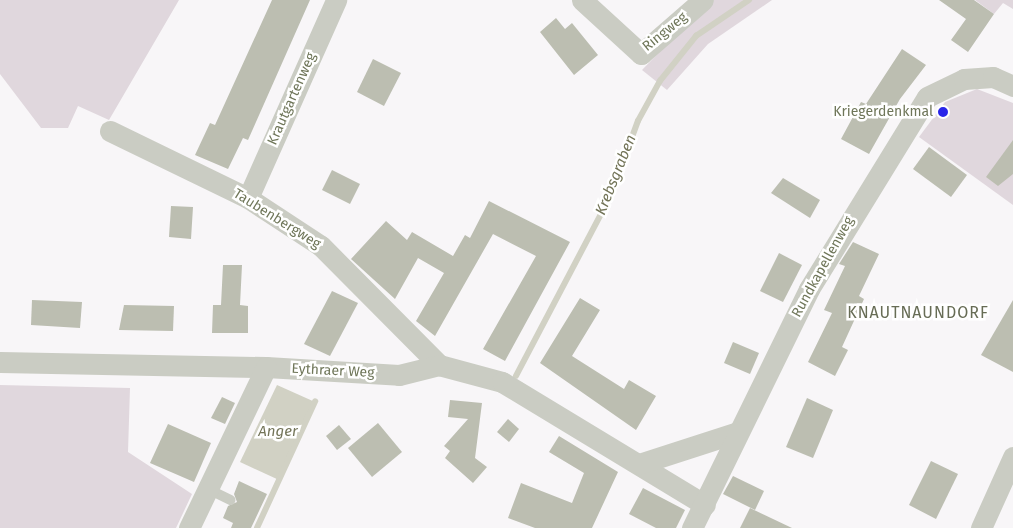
<!DOCTYPE html>
<style>
body{margin:0}
#map{position:relative;width:1013px;height:528px;overflow:hidden;background:#f8f6f8;font-family:"Fira Sans",sans-serif}
div>[style]{position:absolute}
.green>*{inset:0;background:#e0d7dd}
.water>*{inset:0;background:#d1d1c4}
.stream>*{height:5.5px;margin:-2.75px;padding:0 2.75px;transform-origin:2.75px;border-radius:2.75px;background:#d1d1c4}
.building>*{inset:0;background:#bcbeb1}
.lane>*{height:10px;margin:-5px;padding:0 5px;transform-origin:5px;border-radius:5px;background:#caccc3}
.street>*{height:21px;margin:-10.5px;padding:0 10.5px;transform-origin:10.5px;border-radius:10.5px;background:#caccc3}
.dots>*{width:14px;height:14px;translate:-50% -50%;box-sizing:border-box;border:2px solid #fff;border-radius:50%}
span{translate:-50% -50%;white-space:nowrap;text-align:center;line-height:1.15;-webkit-text-stroke:5px #fff;paint-order:stroke}
.street-label{font-size:14px;color:#6f7659}
.poi-label{font-size:14px;color:#6f7659}
.right{translate:-100% -50%;text-align:right}
.water-label{font-size:15px;color:#737458;font-style:italic}
.quarter-label{font-size:16px;color:#676c55;letter-spacing:1px}
</style>
<div id="map">
<div class="green">
<div style="clip-path:polygon(0 0,179px 0,109px 120px,78px 106px,68px 128px,41px 128px,0 74px)"></div>
<div style="clip-path:polygon(710px 0,772px 0,708px 44px,667px 90px,642px 70px)"></div>
<div style="clip-path:polygon(975px 0,1013px 0,1013px 9px,1003px 3px,994px 14px)"></div>
<div style="clip-path:polygon(977px 89px,1013px 103px,1013px 205px,919px 137px,945px 102px)"></div>
<div style="clip-path:polygon(0 385px,130px 388px,128px 452px,192px 494px,176px 528px,0 528px)"></div>
</div>
<div class="water">
<div style="clip-path:polygon(277px 385px,315px 402px,279px 480px,240px 462px)"></div>
</div>
<div class="stream">
<div style="left:516px;top:376px;width:202px;rotate:-62.3deg"></div>
<div style="left:610px;top:197px;width:81px;rotate:-69.8deg"></div>
<div style="left:638px;top:121px;width:46px;rotate:-61.2deg"></div>
<div style="left:660px;top:81px;width:58px;rotate:-51.3deg"></div>
<div style="left:696px;top:36px;width:64px;rotate:-34.2deg"></div>
<div style="left:257px;top:528px;width:139px;rotate:-65.3deg"></div>
</div>
<div class="building">
<div style="clip-path:polygon(272px 0,310px 0,248px 140px,243px 138px,228px 169px,195px 155px,210px 123px,215px 125px)"></div>
<div style="clip-path:polygon(939px 0,974px 0,994px 14px,968px 52px,951px 40px,966px 19px)"></div>
<div style="clip-path:polygon(556px 18px,565px 29px,572px 23px,598px 55px,574px 75px,540px 32px)"></div>
<div style="clip-path:polygon(902px 49px,926px 65px,900px 99px,869px 154px,841px 139px,861px 102px,866px 104px)"></div>
<div style="clip-path:polygon(373px 59px,401px 73px,384px 106px,357px 92px)"></div>
<div style="clip-path:polygon(1013px 140px,1013px 174px,998px 186px,986px 177px)"></div>
<div style="clip-path:polygon(929px 147px,967px 175px,951px 197px,913px 169px)"></div>
<div style="clip-path:polygon(332px 170px,360px 184px,350px 204px,322px 190px)"></div>
<div style="clip-path:polygon(783px 178px,820px 200px,810px 218px,771px 193px)"></div>
<div style="clip-path:polygon(489px 201px,570px 242px,505px 361px,483px 349px,536px 256px,493px 234px,435px 336px,416px 321px,444px 273px,418px 258px,395px 299px,351px 259px,386px 221px,407px 240px,412px 232px,453px 256px,465px 235px,470px 238px)"></div>
<div style="clip-path:polygon(171px 206px,193px 207px,191px 239px,169px 237px)"></div>
<div style="clip-path:polygon(853px 242px,879px 254px,859px 296px,864px 299px,842px 347px,848px 350px,835px 376px,808px 362px,832px 313px,824px 310px,845px 266px,839px 264px)"></div>
<div style="clip-path:polygon(779px 253px,802px 265px,783px 302px,760px 291px)"></div>
<div style="clip-path:polygon(223px 265px,242px 265px,240px 305px,248px 306px,248px 333px,212px 333px,213px 305px,221px 305px)"></div>
<div style="clip-path:polygon(332px 291px,358px 303px,330px 356px,304px 344px)"></div>
<div style="clip-path:polygon(580px 298px,600px 310px,572px 356px,624px 389px,629px 380px,656px 396px,636px 430px,540px 363px)"></div>
<div style="clip-path:polygon(32px 300px,82px 302px,80px 328px,31px 325px)"></div>
<div style="clip-path:polygon(1013px 300px,1013px 372px,981px 355px)"></div>
<div style="clip-path:polygon(124px 305px,174px 306px,173px 331px,119px 330px)"></div>
<div style="clip-path:polygon(733px 342px,759px 353px,750px 374px,724px 363px)"></div>
<div style="clip-path:polygon(222px 397px,235px 403px,225px 424px,211px 418px)"></div>
<div style="clip-path:polygon(807px 398px,833px 410px,813px 458px,786px 447px)"></div>
<div style="clip-path:polygon(450px 400px,482px 403px,475px 458px,487px 467px,473px 483px,445px 458px,450px 451px,444px 446px,468px 419px,448px 417px)"></div>
<div style="clip-path:polygon(508px 419px,519px 429px,509px 442px,497px 432px)"></div>
<div style="clip-path:polygon(378px 423px,402px 452px,372px 477px,348px 448px)"></div>
<div style="clip-path:polygon(168px 424px,211px 443px,194px 482px,150px 463px)"></div>
<div style="clip-path:polygon(339px 425px,351px 439px,337px 450px,326px 436px)"></div>
<div style="clip-path:polygon(559px 436px,618px 472px,592px 528px,535px 528px,508px 518px,521px 483px,572px 503px,584px 473px,549px 452px)"></div>
<div style="clip-path:polygon(931px 461px,958px 474px,936px 519px,909px 505px)"></div>
<div style="clip-path:polygon(733px 476px,764px 491px,755px 510px,723px 494px)"></div>
<div style="clip-path:polygon(239px 481px,267px 494px,251px 528px,231px 528px,233px 523px,223px 518px,228px 506px,237px 502px,234px 494px)"></div>
<div style="clip-path:polygon(643px 488px,685px 510px,676px 528px,656px 528px,629px 514px)"></div>
<div style="clip-path:polygon(750px 508px,792px 528px,740px 528px)"></div>
</div>
<div class="lane">
<div style="left:208px;top:489px;width:25px;rotate:26deg"></div>
</div>
<div class="street">
<div style="left:582px;top:0;width:80px;rotate:42.5deg"></div>
<div style="left:641px;top:54px;width:82px;rotate:-41.1deg"></div>
<div style="left:110px;top:131px;width:153px;rotate:25.9deg"></div>
<div style="left:248px;top:198px;width:87px;rotate:33.3deg"></div>
<div style="left:321px;top:246px;width:168px;rotate:45.2deg"></div>
<div style="left:248px;top:198px;width:217px;rotate:-66deg"></div>
<div style="left:0;top:362px;width:266px;rotate:1.1deg"></div>
<div style="left:266px;top:367px;width:133px;rotate:3.4deg"></div>
<div style="left:399px;top:375px;width:41px;rotate:-14deg"></div>
<div style="left:439px;top:365px;width:65px;rotate:15.1deg"></div>
<div style="left:502px;top:382px;width:237px;rotate:31.2deg"></div>
<div style="left:639px;top:464px;width:104px;rotate:-17.9deg"></div>
<div style="left:189px;top:528px;width:178px;rotate:-64.4deg"></div>
<div style="left:692px;top:528px;width:266px;rotate:-63.9deg"></div>
<div style="left:809px;top:289px;width:225px;rotate:-58.4deg"></div>
<div style="left:927px;top:97px;width:41px;rotate:-25.9deg"></div>
<div style="left:964px;top:79px;width:29px;rotate:-4deg"></div>
<div style="left:993px;top:77px;width:22px;rotate:24deg"></div>
<div style="left:981px;top:528px;width:78px;rotate:-65.7deg"></div>
</div>
<div class="dots">
<div style="left:943px;top:112px;background:#2925e9"></div>
</div>
<div class="street-label">
<span style="left:665px;top:32px;rotate:-39deg">Ringweg</span>
<span style="left:292px;top:99px;rotate:-66deg">Krautgartenweg</span>
<span style="left:277px;top:219px;rotate:32deg">Taubenbergweg</span>
<span style="left:823px;top:267px;rotate:-61deg">Rundkapellenweg</span>
<span style="left:333px;top:371px;rotate:3deg">Eythraer Weg</span>
</div>
<div class="poi-label">
<span class="right" style="left:933px;top:112px">Kriegerdenkmal</span>
</div>
<div class="water-label">
<span style="left:616px;top:175px;rotate:-68deg">Krebsgraben</span>
<span style="left:278px;top:432px">Anger</span>
</div>
<div class="quarter-label">
<span style="left:918px;top:313px">KNAUTNAUNDORF</span>
</div>
</div>
